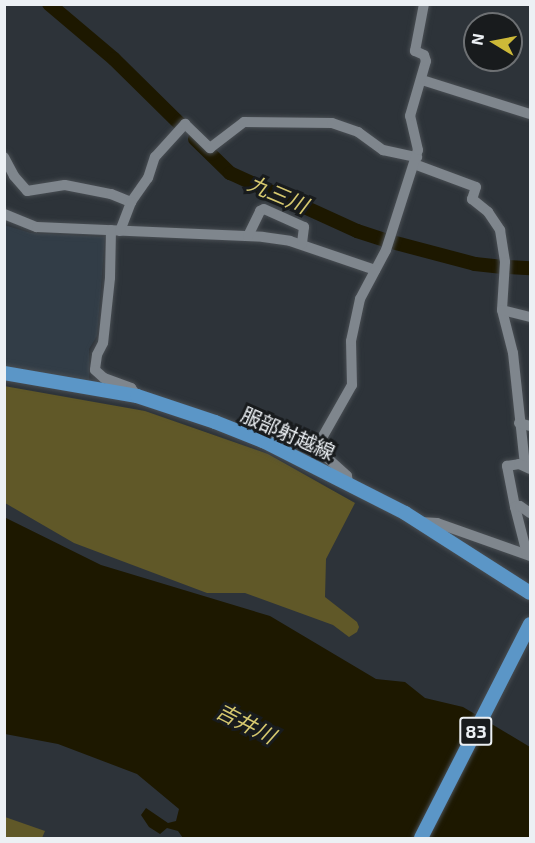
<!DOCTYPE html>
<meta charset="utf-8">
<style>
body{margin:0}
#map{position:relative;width:535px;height:843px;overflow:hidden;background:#2d3339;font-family:"Exo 2","Noto Sans JP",sans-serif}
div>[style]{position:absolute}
.built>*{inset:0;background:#323d47}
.green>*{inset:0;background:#605828}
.water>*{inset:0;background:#1d1800}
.river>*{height:14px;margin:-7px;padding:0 7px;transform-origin:7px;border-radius:7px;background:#1d1800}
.roads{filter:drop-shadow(0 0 2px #494e53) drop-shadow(0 0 2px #494e53)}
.minor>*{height:10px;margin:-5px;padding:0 5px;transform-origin:5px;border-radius:5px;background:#7f868d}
.major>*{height:14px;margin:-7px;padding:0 7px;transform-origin:7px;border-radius:7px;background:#5b96c7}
span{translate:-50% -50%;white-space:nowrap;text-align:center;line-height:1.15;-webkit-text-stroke:6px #181b1d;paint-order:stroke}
.shield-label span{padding:2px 4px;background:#181b1d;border:2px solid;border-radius:4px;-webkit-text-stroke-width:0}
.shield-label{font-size:18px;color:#ecf0f4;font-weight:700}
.street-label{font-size:20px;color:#ecf0f4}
.water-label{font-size:21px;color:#d7c96f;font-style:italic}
.frame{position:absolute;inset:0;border:6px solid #ecf0f4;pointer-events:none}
.north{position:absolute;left:463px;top:12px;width:60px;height:60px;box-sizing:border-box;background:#181b1d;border:2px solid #6d7073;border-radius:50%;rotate:280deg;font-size:16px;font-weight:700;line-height:24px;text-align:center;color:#ecf0f4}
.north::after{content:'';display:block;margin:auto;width:21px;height:27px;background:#cdb938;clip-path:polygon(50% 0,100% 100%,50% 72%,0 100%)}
</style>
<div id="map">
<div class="built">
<div style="clip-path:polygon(4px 225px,31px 233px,105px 237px,97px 336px,89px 349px,89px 382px,5px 369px)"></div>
</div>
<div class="green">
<div style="clip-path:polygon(4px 386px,145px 411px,268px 454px,355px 503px,326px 559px,325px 597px,357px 622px,359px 627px,357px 632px,349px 637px,333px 625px,245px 593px,207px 593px,74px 543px,5px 503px)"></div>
<div style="clip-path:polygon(5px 817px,45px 831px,42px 838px,5px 838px)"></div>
</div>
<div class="water">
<div style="clip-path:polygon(4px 517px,101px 565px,270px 616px,376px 679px,405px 682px,425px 698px,463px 707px,530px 747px,530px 838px,183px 838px,178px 831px,167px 828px,160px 834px,149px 827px,141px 815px,146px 808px,168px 823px,176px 821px,179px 809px,137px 774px,58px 744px,5px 734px)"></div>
</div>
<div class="river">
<div style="left:49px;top:4px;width:85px;rotate:40.2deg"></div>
<div style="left:114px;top:59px;width:93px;rotate:44.6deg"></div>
<div style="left:195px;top:139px;width:49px;rotate:44.2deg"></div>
<div style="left:230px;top:173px;width:140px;rotate:24.5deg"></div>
<div style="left:357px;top:231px;width:32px;rotate:18deg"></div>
<div style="left:392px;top:242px;width:86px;rotate:14.8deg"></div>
<div style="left:475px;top:264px;width:28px;rotate:6deg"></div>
<div style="left:508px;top:267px;width:22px;rotate:3deg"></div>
</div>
<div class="roads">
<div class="minor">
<div style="left:422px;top:80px;width:113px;rotate:17.5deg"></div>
<div style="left:4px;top:157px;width:21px;rotate:62deg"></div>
<div style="left:14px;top:176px;width:20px;rotate:49deg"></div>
<div style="left:27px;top:191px;width:38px;rotate:-9deg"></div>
<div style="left:65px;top:185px;width:47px;rotate:11.1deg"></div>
<div style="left:111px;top:194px;width:22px;rotate:22deg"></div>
<div style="left:131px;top:202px;width:29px;rotate:-55deg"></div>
<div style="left:148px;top:178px;width:22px;rotate:-72deg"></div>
<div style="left:155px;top:157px;width:45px;rotate:-47.7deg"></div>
<div style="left:185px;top:124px;width:35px;rotate:44deg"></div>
<div style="left:210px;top:148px;width:43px;rotate:-37.4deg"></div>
<div style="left:244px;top:122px;width:88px;rotate:0.7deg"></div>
<div style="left:332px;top:123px;width:28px;rotate:19deg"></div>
<div style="left:358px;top:132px;width:31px;rotate:36deg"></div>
<div style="left:383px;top:150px;width:35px;rotate:12deg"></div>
<div style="left:414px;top:164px;width:66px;rotate:20.4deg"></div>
<div style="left:476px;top:187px;width:13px;rotate:108deg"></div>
<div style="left:472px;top:199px;width:21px;rotate:39deg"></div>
<div style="left:488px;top:212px;width:22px;rotate:56deg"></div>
<div style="left:500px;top:230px;width:32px;rotate:81deg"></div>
<div style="left:505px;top:262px;width:48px;rotate:93.6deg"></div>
<div style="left:502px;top:310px;width:44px;rotate:75.7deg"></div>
<div style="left:513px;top:353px;width:114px;rotate:83.9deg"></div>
<div style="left:4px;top:214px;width:35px;rotate:22deg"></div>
<div style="left:37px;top:227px;width:226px;rotate:2.5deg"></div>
<div style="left:263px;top:237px;width:27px;rotate:8deg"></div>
<div style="left:290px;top:241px;width:90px;rotate:18.8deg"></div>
<div style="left:111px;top:230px;width:48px;rotate:91.2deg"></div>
<div style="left:110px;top:278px;width:65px;rotate:96.1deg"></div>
<div style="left:103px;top:343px;width:13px;rotate:117deg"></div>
<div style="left:97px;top:355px;width:15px;rotate:98deg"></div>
<div style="left:95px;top:370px;width:12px;rotate:42deg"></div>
<div style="left:104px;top:378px;width:29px;rotate:20deg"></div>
<div style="left:131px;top:388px;width:10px;rotate:53deg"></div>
<div style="left:120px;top:231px;width:31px;rotate:-69deg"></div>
<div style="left:248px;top:236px;width:28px;rotate:-64deg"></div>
<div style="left:260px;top:211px;width:4px;rotate:-27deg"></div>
<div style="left:264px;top:209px;width:44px;rotate:24.2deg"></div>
<div style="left:304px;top:227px;width:17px;rotate:97deg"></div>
<div style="left:502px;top:310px;width:29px;rotate:14deg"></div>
<div style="left:519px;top:423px;width:11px;rotate:15deg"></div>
<div style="left:263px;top:441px;width:10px;rotate:-17deg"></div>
<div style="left:273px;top:438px;width:33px;rotate:12deg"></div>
<div style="left:305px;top:445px;width:13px"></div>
<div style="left:318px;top:445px;width:69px;rotate:-60.5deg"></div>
<div style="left:352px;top:385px;width:44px;rotate:-91.3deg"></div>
<div style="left:351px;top:341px;width:43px;rotate:-77.9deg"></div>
<div style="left:360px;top:299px;width:55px;rotate:-62deg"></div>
<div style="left:386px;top:250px;width:105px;rotate:-72.3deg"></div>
<div style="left:418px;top:150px;width:35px;rotate:-103deg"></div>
<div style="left:410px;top:116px;width:57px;rotate:-73.8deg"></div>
<div style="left:426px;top:61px;width:6px;rotate:-108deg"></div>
<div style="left:424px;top:55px;width:10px;rotate:-156deg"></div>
<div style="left:415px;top:51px;width:48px;rotate:-79.2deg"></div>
<div style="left:318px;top:445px;width:12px;rotate:59deg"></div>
<div style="left:324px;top:455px;width:31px;rotate:42deg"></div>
<div style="left:347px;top:476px;width:6px;rotate:81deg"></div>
<div style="left:515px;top:507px;width:42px;rotate:-101deg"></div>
<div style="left:507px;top:466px;width:12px;rotate:-9deg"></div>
<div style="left:519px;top:464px;width:12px;rotate:24deg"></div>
<div style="left:420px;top:522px;width:17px;rotate:3deg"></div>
<div style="left:437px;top:523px;width:99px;rotate:19.5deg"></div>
<div style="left:527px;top:554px;width:49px;rotate:-104.3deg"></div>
<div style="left:515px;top:507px;width:5px;rotate:-11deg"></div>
<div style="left:520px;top:506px;width:12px;rotate:35deg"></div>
</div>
<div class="major">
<div style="left:4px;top:373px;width:135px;rotate:9.8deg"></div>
<div style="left:137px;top:396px;width:82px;rotate:18.4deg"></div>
<div style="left:215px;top:422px;width:52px;rotate:21.6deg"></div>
<div style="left:263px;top:441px;width:159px;rotate:26.9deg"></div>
<div style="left:405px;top:513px;width:148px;rotate:32.6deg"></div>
<div style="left:421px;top:838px;width:240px;rotate:-63deg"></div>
</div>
</div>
<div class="shield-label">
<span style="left:476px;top:731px">83</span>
</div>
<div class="street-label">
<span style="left:288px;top:433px;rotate:24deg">服部射越線</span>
</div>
<div class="water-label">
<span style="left:278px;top:194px;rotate:23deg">九三川</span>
<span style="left:246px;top:723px;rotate:27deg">吉井川</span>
</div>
<div class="frame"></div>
<div class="north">N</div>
</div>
